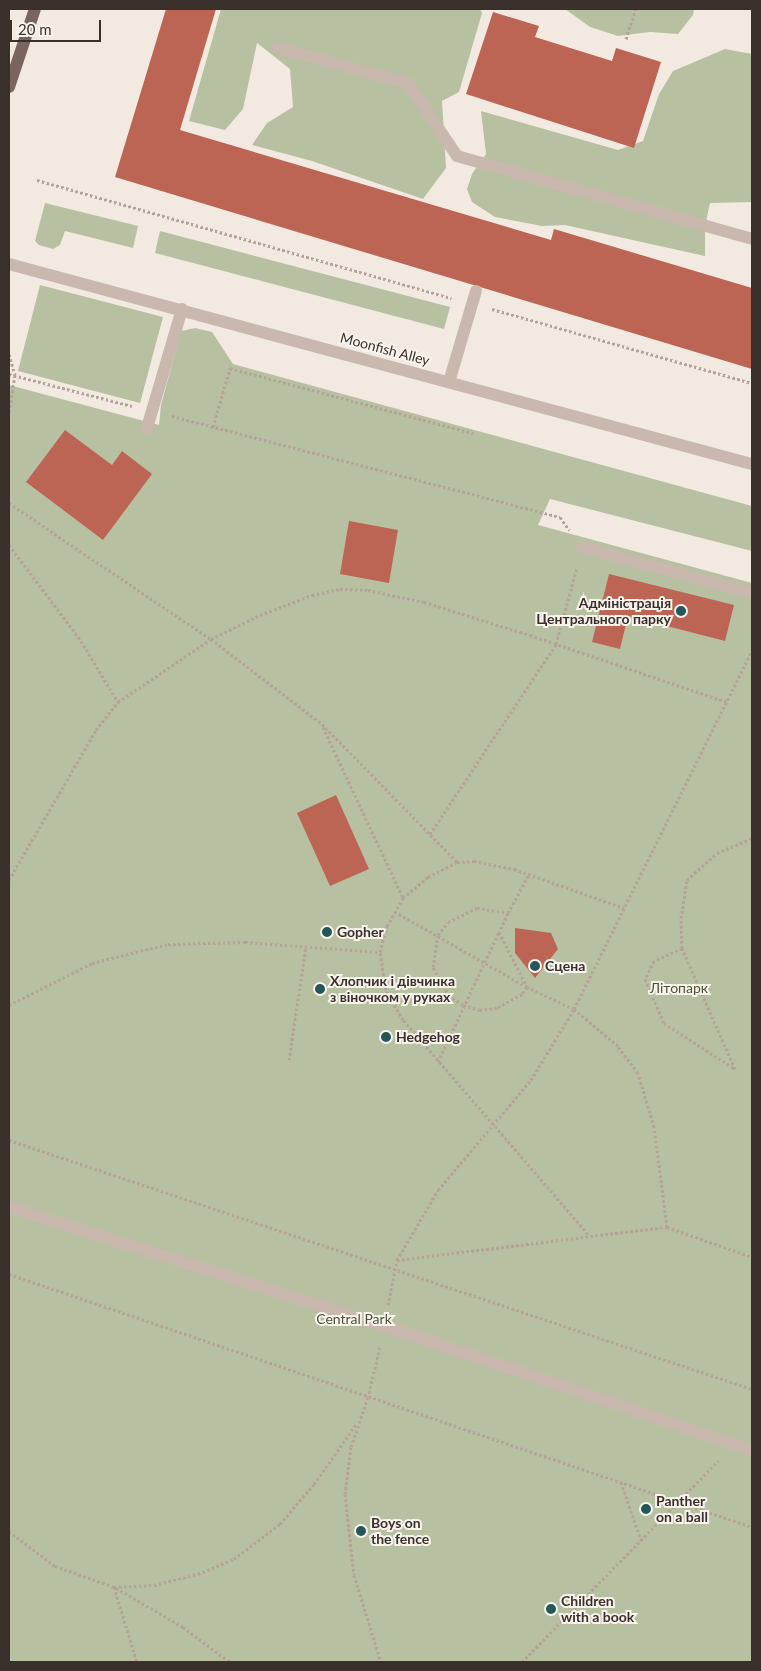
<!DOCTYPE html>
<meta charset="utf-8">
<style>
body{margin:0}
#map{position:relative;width:761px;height:1671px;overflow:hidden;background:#f2e9e1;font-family:Lato,sans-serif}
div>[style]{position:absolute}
.green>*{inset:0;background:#b8c0a2}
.building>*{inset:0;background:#bd6554}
.path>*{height:3px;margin-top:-1.5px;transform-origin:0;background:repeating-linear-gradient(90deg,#b5a298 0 2.5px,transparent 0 5px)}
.minor>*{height:12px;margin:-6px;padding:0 6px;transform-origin:6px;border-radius:6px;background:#c9b8ae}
.major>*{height:12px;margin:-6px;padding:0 6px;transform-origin:6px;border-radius:6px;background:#79655e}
.dots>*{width:14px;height:14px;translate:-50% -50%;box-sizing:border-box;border:2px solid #f9f3ee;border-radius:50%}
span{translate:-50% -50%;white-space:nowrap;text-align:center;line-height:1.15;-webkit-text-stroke:4px #f9f3ee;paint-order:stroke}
.street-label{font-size:14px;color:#392f2b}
.poi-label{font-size:14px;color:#392f2b;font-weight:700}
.right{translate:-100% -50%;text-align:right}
.left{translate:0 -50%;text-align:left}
.park-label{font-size:14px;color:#4b5531}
.frame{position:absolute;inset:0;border:10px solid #392f2b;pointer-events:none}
.scale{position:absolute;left:10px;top:20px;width:91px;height:22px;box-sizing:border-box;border:2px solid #392f2b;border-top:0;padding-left:6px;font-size:15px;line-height:18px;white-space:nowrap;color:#392f2b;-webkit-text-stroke:4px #f9f3ee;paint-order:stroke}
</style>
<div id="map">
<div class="green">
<div style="clip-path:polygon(221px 9px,480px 9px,482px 13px,459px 92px,442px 101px,446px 168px,423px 199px,312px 161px,252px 145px,267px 123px,293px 107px,290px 69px,257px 43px,243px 109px,225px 130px,189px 121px)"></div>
<div style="clip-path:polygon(565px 9px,694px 9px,693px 15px,678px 34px,650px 32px,618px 36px,590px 27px)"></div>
<div style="clip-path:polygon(725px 49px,752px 54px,752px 202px,710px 203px,705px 226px,705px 256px,565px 225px,542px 226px,495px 217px,472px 202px,467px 189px,472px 174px,486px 154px,481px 111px,618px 150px,643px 141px,659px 94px,673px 71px)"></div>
<div style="clip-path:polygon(45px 203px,138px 226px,133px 248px,65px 231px,60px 245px,53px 249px,39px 245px,35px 241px)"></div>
<div style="clip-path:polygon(160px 231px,450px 307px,444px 329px,155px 253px)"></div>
<div style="clip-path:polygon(40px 285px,163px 317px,140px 403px,18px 371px)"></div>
<div style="clip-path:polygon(195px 328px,212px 332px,233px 364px,752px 506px,752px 551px,550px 499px,538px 525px,752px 583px,752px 1662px,9px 1662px,9px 385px,159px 425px,161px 405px,181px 331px)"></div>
</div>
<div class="building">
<div style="clip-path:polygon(166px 9px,216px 9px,180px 130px,551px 240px,554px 229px,752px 288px,752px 369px,115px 177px)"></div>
<div style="clip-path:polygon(493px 12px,539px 26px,535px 37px,612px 61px,616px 48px,661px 62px,634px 148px,466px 94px)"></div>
<div style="clip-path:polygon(65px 430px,112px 465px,122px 451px,152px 474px,103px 540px,26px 482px)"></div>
<div style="clip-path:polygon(349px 521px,398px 530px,389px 583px,340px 574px)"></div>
<div style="clip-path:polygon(609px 574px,734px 605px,725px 641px,628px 616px,620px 649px,592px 642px)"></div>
<div style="clip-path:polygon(336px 795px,369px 869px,330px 886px,297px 813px)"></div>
<div style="clip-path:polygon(515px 928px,551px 933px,558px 949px,535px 978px,515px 953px)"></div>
</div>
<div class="path">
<div style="left:626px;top:39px;width:32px;rotate:-72deg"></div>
<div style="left:37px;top:180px;width:431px;rotate:15.9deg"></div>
<div style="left:492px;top:309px;width:270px;rotate:15.9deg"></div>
<div style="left:9px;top:354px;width:22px;rotate:74deg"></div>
<div style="left:15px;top:375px;width:37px;rotate:99deg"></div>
<div style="left:9px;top:374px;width:127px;rotate:14.6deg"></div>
<div style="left:172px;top:416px;width:401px;rotate:14.6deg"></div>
<div style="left:560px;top:517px;width:16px;rotate:55deg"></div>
<div style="left:213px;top:427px;width:61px;rotate:-73.9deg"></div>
<div style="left:230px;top:368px;width:252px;rotate:15deg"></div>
<div style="left:9px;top:503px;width:244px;rotate:34deg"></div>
<div style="left:211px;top:639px;width:140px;rotate:37.4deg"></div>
<div style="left:322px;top:724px;width:193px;rotate:45.6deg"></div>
<div style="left:9px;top:545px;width:120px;rotate:53.1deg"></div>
<div style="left:81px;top:641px;width:71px;rotate:58.8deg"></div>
<div style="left:323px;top:727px;width:189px;rotate:64.9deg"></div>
<div style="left:430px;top:834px;width:228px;rotate:-56.4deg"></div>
<div style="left:556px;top:644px;width:79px;rotate:-74.6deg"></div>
<div style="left:9px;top:880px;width:173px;rotate:-59.9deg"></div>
<div style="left:96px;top:730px;width:36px;rotate:-52deg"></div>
<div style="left:118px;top:702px;width:112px;rotate:-34.1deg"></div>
<div style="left:211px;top:639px;width:55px;rotate:-26.1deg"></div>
<div style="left:260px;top:615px;width:56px;rotate:-21deg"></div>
<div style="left:312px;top:595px;width:29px;rotate:-12deg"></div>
<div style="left:340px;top:589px;width:28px;rotate:2deg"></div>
<div style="left:368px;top:590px;width:57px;rotate:12.1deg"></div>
<div style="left:424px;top:602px;width:111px;rotate:17.3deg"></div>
<div style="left:530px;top:635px;width:208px;rotate:18.8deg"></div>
<div style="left:477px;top:908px;width:31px;rotate:9deg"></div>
<div style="left:508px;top:913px;width:21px;rotate:115deg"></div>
<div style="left:499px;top:932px;width:62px;rotate:63deg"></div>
<div style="left:527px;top:987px;width:9px;rotate:126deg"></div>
<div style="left:522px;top:994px;width:29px;rotate:151deg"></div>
<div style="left:497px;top:1008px;width:17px;rotate:173deg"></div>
<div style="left:480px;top:1010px;width:18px;rotate:-164deg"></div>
<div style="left:463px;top:1005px;width:17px;rotate:-147deg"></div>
<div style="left:449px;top:996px;width:33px;rotate:-119deg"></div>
<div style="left:433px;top:967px;width:32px;rotate:-81deg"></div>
<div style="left:438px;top:935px;width:16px;rotate:-52deg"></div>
<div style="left:448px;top:922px;width:32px;rotate:-26deg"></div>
<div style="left:508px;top:913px;width:44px;rotate:-61.7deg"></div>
<div style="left:682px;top:948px;width:31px;rotate:155deg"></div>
<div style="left:654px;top:961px;width:20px;rotate:117deg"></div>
<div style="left:645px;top:979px;width:48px;rotate:66.6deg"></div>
<div style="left:664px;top:1023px;width:85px;rotate:32.9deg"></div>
<div style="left:735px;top:1069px;width:132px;rotate:-113.7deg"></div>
<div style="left:682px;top:948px;width:30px;rotate:-92deg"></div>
<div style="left:681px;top:918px;width:38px;rotate:-81deg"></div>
<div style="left:687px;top:880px;width:40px;rotate:-42deg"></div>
<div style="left:717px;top:853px;width:38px;rotate:-23deg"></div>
<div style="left:9px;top:1005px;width:93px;rotate:-26.8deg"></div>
<div style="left:92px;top:963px;width:78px;rotate:-14deg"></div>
<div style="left:168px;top:944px;width:77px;rotate:-1.5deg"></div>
<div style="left:245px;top:942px;width:135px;rotate:4.2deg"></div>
<div style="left:289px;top:1060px;width:115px;rotate:-81.5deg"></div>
<div style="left:438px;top:1062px;width:144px;rotate:-64.9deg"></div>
<div style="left:9px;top:1140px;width:784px;rotate:18.53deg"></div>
<div style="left:667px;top:1227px;width:101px;rotate:-97.4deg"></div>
<div style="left:654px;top:1127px;width:56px;rotate:-106.5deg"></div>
<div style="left:638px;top:1073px;width:34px;rotate:-127deg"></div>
<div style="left:618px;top:1046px;width:57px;rotate:-139.9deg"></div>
<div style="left:574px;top:1009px;width:401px;rotate:-63.6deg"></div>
<div style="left:588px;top:1234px;width:283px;rotate:-130.8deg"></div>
<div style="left:403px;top:1020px;width:34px;rotate:-120deg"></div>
<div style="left:386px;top:990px;width:38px;rotate:-99deg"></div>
<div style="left:380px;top:952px;width:27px;rotate:-75deg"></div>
<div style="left:387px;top:926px;width:32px;rotate:-60deg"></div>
<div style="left:403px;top:898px;width:33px;rotate:-40deg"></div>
<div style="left:428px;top:877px;width:33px;rotate:-27deg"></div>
<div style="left:457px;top:862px;width:17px;rotate:-3deg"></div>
<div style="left:474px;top:861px;width:41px;rotate:11.3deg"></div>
<div style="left:514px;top:869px;width:117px;rotate:19.5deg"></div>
<div style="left:397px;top:1260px;width:272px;rotate:-7deg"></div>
<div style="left:667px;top:1227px;width:90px;rotate:19.4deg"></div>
<div style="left:9px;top:1274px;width:785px;rotate:18.8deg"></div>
<div style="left:388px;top:1305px;width:46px;rotate:-78.7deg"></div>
<div style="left:397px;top:1260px;width:81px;rotate:-59.6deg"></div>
<div style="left:438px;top:1190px;width:144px;rotate:-49.8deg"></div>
<div style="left:531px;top:1080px;width:83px;rotate:-58.8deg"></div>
<div style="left:574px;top:1009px;width:52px;rotate:-154.9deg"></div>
<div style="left:527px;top:987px;width:153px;rotate:-150.3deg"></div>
<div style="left:380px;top:1347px;width:51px;rotate:103.5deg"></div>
<div style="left:368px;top:1397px;width:53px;rotate:108.8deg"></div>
<div style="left:351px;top:1447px;width:47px;rotate:97.3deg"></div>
<div style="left:345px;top:1494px;width:81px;rotate:83.7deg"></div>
<div style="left:354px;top:1575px;width:91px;rotate:72.8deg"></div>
<div style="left:621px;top:1482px;width:61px;rotate:71deg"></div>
<div style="left:9px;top:1531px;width:58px;rotate:37.3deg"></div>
<div style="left:55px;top:1566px;width:63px;rotate:19.6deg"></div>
<div style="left:114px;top:1587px;width:40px;rotate:-2.9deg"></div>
<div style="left:154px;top:1585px;width:45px;rotate:-14deg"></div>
<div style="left:198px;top:1574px;width:39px;rotate:-23deg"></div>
<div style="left:234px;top:1559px;width:58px;rotate:-37.3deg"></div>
<div style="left:280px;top:1524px;width:52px;rotate:-49.6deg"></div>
<div style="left:314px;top:1484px;width:75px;rotate:-54.8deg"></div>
<div style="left:114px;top:1587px;width:78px;rotate:73deg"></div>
<div style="left:116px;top:1588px;width:78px;rotate:30.2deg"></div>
<div style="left:183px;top:1627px;width:59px;rotate:36.7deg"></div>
<div style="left:522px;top:1662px;width:281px;rotate:-45.7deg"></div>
</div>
<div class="minor">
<div style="left:278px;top:48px;width:135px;rotate:15.1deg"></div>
<div style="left:408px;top:83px;width:88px;rotate:56.1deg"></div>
<div style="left:457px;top:156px;width:306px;rotate:15.7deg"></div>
<div style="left:9px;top:264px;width:769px;rotate:15.07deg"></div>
<div style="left:449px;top:382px;width:95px;rotate:-73.5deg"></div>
<div style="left:147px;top:428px;width:124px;rotate:-73.6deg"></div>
<div style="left:582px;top:547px;width:176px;rotate:15.1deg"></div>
<div style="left:9px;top:1207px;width:394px;rotate:17.6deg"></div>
<div style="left:385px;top:1326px;width:387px;rotate:18.7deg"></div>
</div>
<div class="major">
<div style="left:9px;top:87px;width:82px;rotate:-71.6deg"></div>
</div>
<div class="dots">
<div style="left:681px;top:611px;background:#245757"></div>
<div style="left:327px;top:932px;background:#245757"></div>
<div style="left:535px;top:966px;background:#245757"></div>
<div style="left:320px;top:989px;background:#245757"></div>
<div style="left:386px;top:1037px;background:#245757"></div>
<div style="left:646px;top:1509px;background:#245757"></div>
<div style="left:361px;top:1531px;background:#245757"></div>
<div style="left:551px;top:1609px;background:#245757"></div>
</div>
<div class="street-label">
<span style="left:385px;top:349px;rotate:15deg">Moonfish Alley</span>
</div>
<div class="poi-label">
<span class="right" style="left:671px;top:611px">Адміністрація<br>Центрального парку</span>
<span class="left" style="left:337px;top:932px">Gopher</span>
<span class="left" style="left:545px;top:966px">Сцена</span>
<span class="left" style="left:330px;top:989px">Хлопчик і дівчинка<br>з віночком у руках</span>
<span class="left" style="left:396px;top:1037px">Hedgehog</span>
<span class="left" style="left:656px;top:1509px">Panther<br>on a ball</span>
<span class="left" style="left:371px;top:1531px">Boys on<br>the fence</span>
<span class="left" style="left:561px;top:1609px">Children<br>with a book</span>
</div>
<div class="park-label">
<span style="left:679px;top:988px">Літопарк</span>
<span style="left:354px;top:1319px">Central Park</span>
</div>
<div class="frame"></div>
<div class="scale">20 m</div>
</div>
